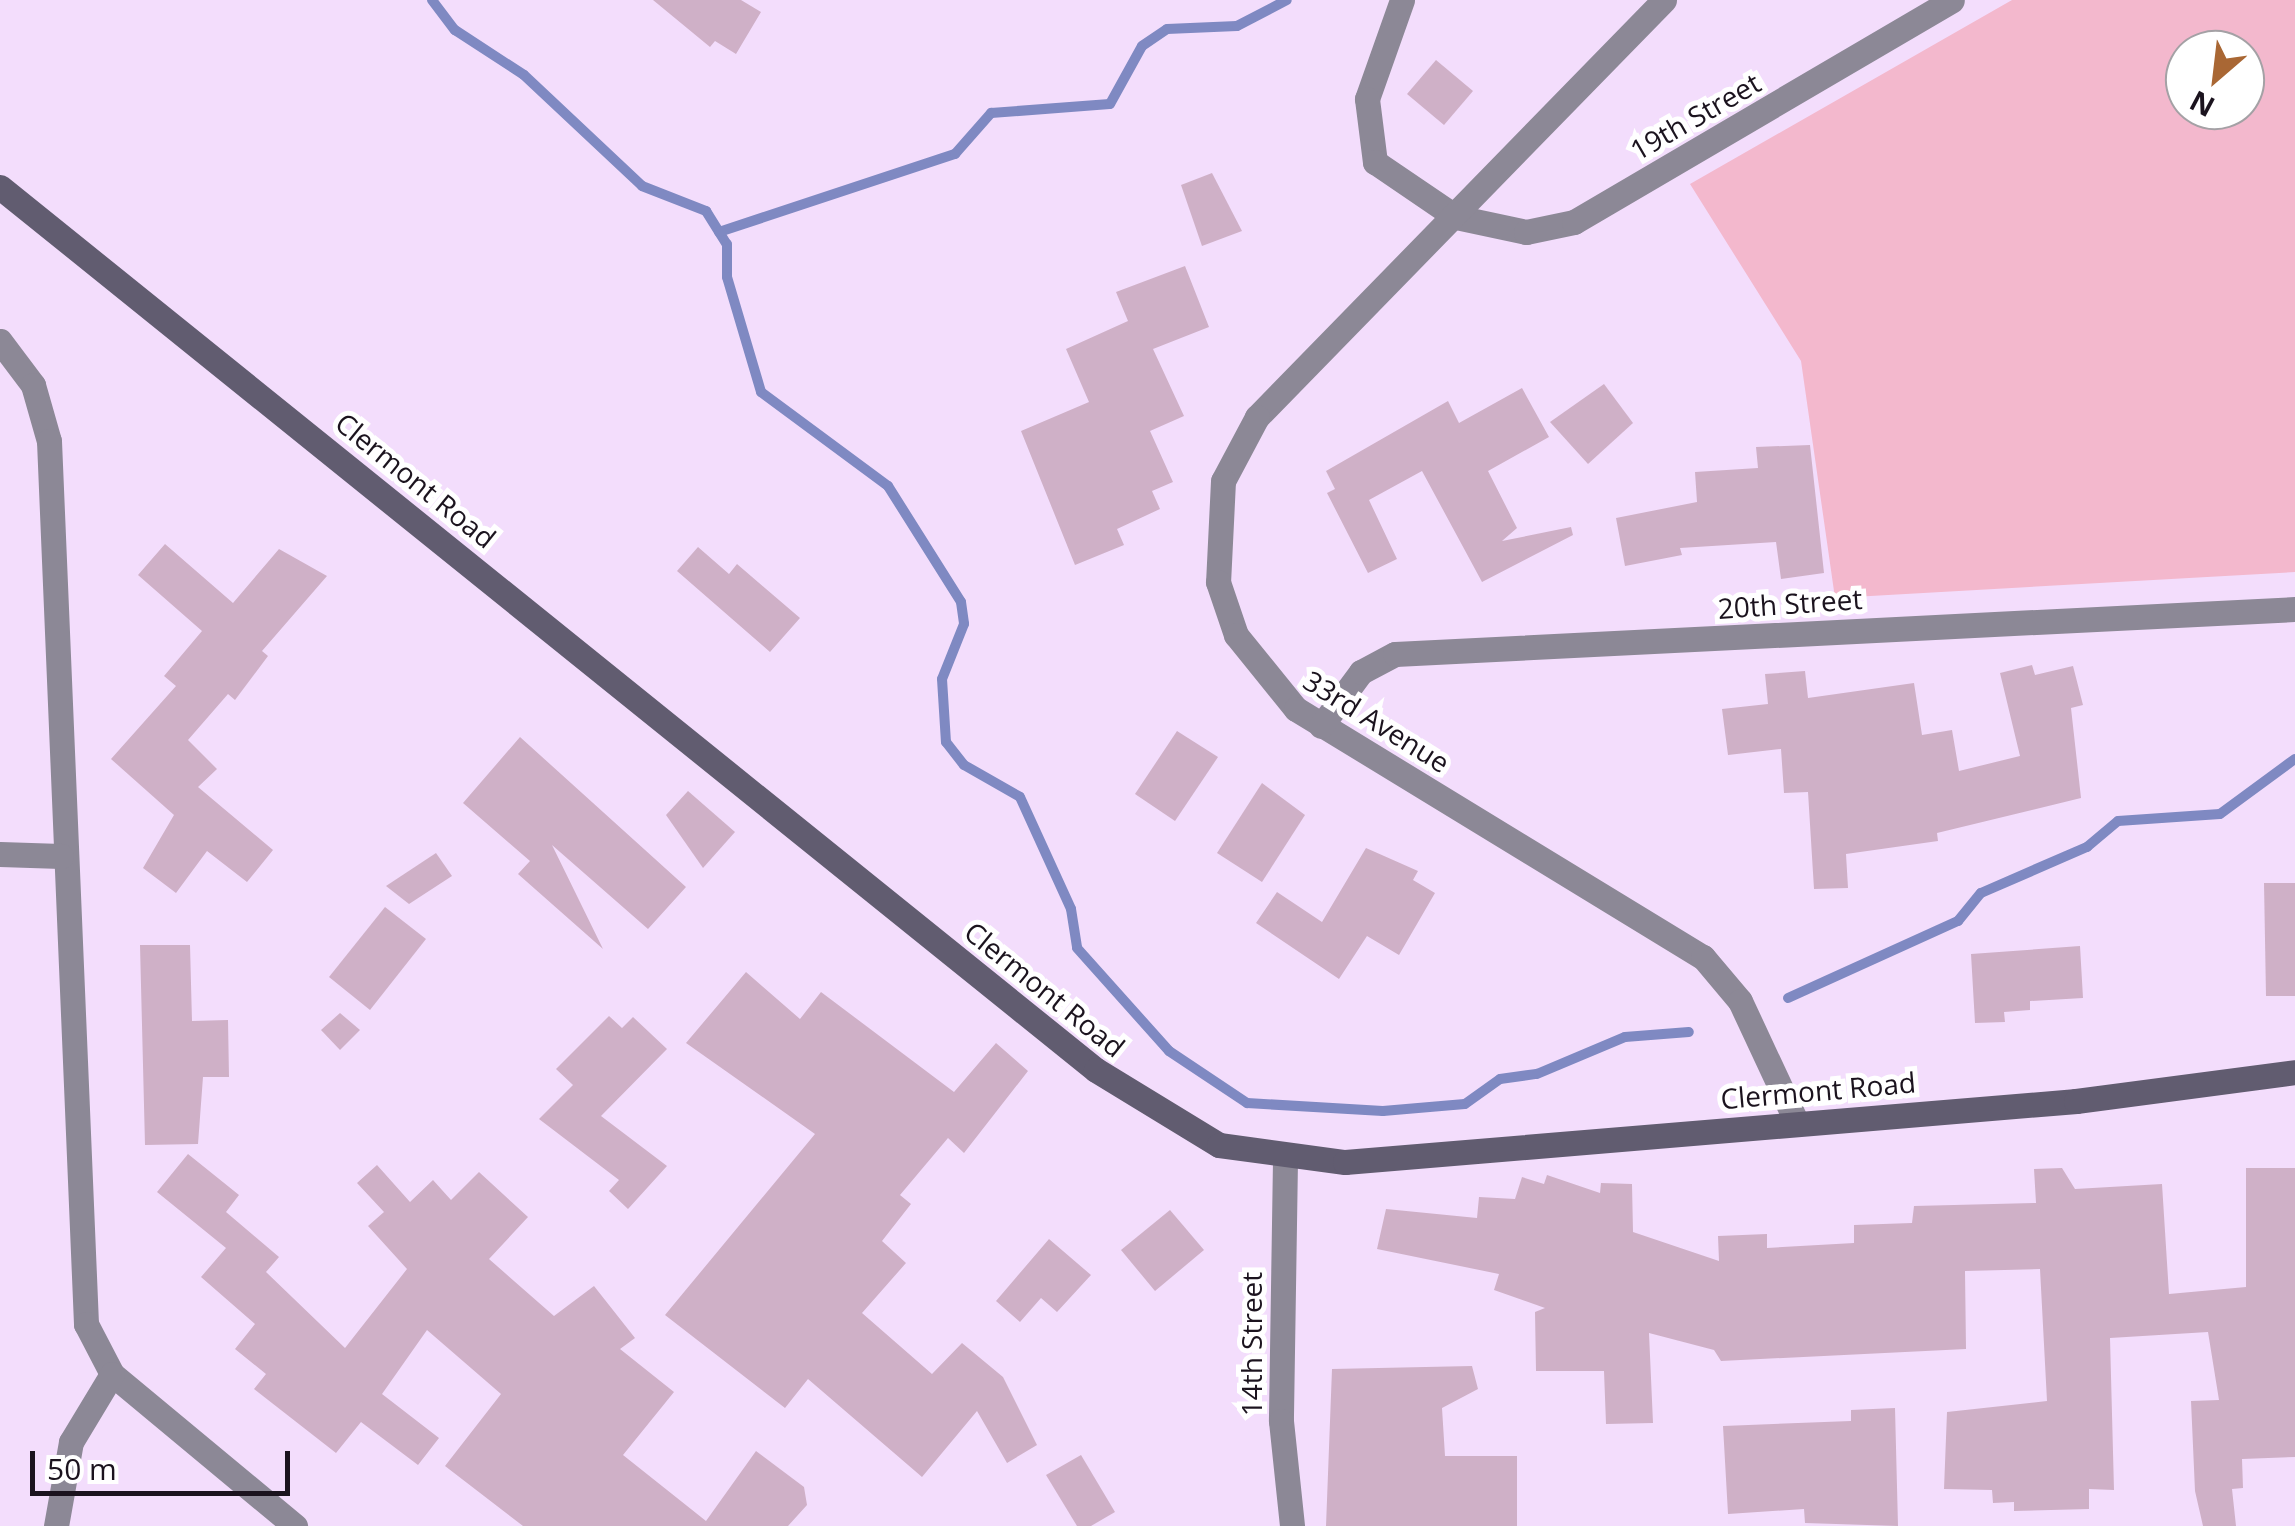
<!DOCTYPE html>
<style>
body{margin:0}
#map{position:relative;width:2295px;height:1526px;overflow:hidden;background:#f3ddfc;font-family:"Open Sans",sans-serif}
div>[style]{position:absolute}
.green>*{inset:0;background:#f3b8cd}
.stream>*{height:10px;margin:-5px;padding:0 5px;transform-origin:5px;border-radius:5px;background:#7f89c2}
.building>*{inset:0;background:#cfb0c7}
.street>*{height:25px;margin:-12.5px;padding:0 12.5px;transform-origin:12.5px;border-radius:12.5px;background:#8c8896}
.secondary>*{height:25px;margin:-12.5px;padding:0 12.5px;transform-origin:12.5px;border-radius:12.5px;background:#615c70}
span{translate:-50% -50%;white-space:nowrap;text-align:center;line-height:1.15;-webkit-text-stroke:10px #fff;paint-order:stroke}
.street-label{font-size:28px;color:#1b131e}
.north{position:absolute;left:2165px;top:30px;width:100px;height:100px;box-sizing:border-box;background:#fff;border:2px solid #a4a1a5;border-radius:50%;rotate:208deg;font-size:28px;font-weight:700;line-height:40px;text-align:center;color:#1b131e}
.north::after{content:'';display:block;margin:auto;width:35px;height:45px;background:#a96734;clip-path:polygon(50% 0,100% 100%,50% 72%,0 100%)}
.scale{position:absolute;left:30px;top:1451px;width:260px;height:45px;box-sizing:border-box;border:5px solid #1b131e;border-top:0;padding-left:12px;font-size:30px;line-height:35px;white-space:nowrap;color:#1b131e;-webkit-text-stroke:8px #fff;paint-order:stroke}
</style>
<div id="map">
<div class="green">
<div style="clip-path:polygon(evenodd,2012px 0,2295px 0,2295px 572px,1835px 598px,1801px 361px,1690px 184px,2012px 0,2185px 50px,2245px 50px,2245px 110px,2185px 110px,2185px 50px)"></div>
</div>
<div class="stream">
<div style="left:432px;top:0;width:38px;rotate:53deg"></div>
<div style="left:455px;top:30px;width:82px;rotate:33.1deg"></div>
<div style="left:524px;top:75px;width:162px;rotate:43.2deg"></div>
<div style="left:642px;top:186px;width:69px;rotate:21.3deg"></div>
<div style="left:706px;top:211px;width:39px;rotate:58deg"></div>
<div style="left:727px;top:244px;width:33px;rotate:90deg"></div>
<div style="left:727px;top:277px;width:120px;rotate:73.5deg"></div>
<div style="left:761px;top:392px;width:158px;rotate:36.5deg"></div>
<div style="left:888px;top:486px;width:137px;rotate:57.8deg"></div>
<div style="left:961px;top:602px;width:22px;rotate:82deg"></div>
<div style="left:964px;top:624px;width:59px;rotate:111.8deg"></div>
<div style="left:942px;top:679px;width:63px;rotate:86.4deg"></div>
<div style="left:946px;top:742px;width:29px;rotate:52deg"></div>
<div style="left:964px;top:765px;width:64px;rotate:29.7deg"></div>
<div style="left:1020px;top:797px;width:123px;rotate:65.5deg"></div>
<div style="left:1071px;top:909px;width:39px;rotate:81deg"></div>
<div style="left:1077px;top:948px;width:138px;rotate:48.2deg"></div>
<div style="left:1169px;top:1051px;width:94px;rotate:33.7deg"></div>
<div style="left:1247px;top:1103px;width:136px;rotate:3.4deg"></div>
<div style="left:1383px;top:1111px;width:82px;rotate:-4.9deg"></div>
<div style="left:1465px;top:1104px;width:43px;rotate:-35.5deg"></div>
<div style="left:1500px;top:1079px;width:37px;rotate:-8deg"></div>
<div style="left:1537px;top:1074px;width:95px;rotate:-22.8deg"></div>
<div style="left:1625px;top:1037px;width:64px;rotate:-4.5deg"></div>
<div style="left:719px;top:232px;width:249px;rotate:-18.3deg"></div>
<div style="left:955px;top:154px;width:55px;rotate:-48.7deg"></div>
<div style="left:991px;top:113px;width:119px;rotate:-4.3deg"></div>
<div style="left:1110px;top:104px;width:66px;rotate:-61.1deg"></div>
<div style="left:1142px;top:46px;width:30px;rotate:-34deg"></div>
<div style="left:1167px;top:29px;width:70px;rotate:-2.5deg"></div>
<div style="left:1237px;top:26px;width:56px;rotate:-27.5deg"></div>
<div style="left:1788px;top:998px;width:187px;rotate:-24.4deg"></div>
<div style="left:1958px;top:921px;width:36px;rotate:-51deg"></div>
<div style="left:1981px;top:893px;width:116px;rotate:-23.5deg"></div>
<div style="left:2087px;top:847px;width:40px;rotate:-40deg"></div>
<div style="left:2118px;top:821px;width:102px;rotate:-3.9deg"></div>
<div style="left:2220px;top:814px;width:93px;rotate:-36.3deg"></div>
</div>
<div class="building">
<div style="clip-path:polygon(653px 0,741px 0,761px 12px,736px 54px,715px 41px,710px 47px)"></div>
<div style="clip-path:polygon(1436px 60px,1473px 91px,1444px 125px,1407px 94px)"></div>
<div style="clip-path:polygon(1212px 173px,1242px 231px,1202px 246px,1181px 185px)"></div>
<div style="clip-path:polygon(1185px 266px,1209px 327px,1153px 349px,1184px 416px,1150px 431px,1173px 482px,1152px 491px,1160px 509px,1117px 529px,1124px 545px,1075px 565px,1021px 431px,1089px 402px,1066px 349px,1128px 321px,1116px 292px)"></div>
<div style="clip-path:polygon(1604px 384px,1633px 423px,1588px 464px,1550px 422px)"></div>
<div style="clip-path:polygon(1522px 388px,1549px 437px,1488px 471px,1517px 528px,1502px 541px,1571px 527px,1573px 535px,1482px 582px,1422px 471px,1369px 500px,1397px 559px,1368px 573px,1327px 493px,1335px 489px,1326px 471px,1448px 401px,1459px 423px)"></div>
<div style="clip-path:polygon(1810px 445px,1824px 573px,1781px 579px,1776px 542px,1680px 548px,1682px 555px,1625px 566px,1616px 518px,1697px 502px,1695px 472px,1758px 468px,1756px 447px)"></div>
<div style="clip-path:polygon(165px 544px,233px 603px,279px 549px,327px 576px,262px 651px,268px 656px,235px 700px,228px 694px,188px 740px,217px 769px,198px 787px,273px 850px,247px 882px,207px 851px,176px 893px,143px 868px,174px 815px,111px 759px,176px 686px,164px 676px,202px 631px,138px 575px)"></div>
<div style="clip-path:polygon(698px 547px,729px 574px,737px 564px,800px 618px,770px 652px,677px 571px)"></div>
<div style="clip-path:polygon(2032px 665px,2035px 675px,2073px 666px,2083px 705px,2071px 708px,2081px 798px,1937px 833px,1938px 841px,1846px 854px,1848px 888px,1814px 889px,1808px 792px,1784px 793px,1781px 749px,1728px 755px,1722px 709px,1768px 704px,1765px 674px,1805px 671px,1808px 698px,1914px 683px,1922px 735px,1952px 730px,1959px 771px,2020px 756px,2000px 673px)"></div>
<div style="clip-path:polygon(1177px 731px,1218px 757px,1175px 821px,1135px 794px)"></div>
<div style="clip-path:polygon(520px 737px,686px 887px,648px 929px,552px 845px,603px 949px,518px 874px,530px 861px,463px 803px)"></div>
<div style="clip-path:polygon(1262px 783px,1305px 815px,1262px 882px,1217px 853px)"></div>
<div style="clip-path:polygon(688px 791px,735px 832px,703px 868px,666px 815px)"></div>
<div style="clip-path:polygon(1366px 848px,1418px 871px,1413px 880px,1435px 893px,1399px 955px,1367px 936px,1339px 979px,1256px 923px,1277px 892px,1322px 922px)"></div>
<div style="clip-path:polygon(436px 853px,452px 876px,409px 904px,386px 886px)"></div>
<div style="clip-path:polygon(2264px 883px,2295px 883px,2295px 996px,2266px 996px)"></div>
<div style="clip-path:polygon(385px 907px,426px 939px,370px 1010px,329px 977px)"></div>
<div style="clip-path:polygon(140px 945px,190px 945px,192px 1021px,228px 1020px,229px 1077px,203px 1077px,198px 1144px,145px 1145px)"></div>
<div style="clip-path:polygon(2080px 946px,2083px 998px,2030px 1001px,2030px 1010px,2004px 1012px,2005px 1022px,1975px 1023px,1971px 954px)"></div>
<div style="clip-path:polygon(746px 972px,800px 1019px,821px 992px,954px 1092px,996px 1043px,1028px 1071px,964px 1153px,948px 1138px,900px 1195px,911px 1204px,882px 1241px,906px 1263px,862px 1313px,932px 1374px,962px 1343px,1003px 1377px,1037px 1445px,1007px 1463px,977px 1411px,922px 1477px,808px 1379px,785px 1408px,665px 1315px,815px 1134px,686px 1043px)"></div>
<div style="clip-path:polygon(340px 1013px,360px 1030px,340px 1050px,321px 1030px)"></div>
<div style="clip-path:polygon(609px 1016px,622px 1028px,633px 1017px,667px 1049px,601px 1116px,667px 1166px,628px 1209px,609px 1191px,619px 1180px,539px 1119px,573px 1085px,556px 1069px)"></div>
<div style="clip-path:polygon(188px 1154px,239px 1195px,226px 1212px,279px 1257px,266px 1272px,345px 1348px,407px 1269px,368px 1226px,384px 1212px,357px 1183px,377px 1165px,410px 1202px,433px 1180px,451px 1200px,479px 1172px,528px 1217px,489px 1259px,554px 1316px,594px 1286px,635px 1338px,620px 1349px,674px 1392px,623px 1455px,706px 1521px,756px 1451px,804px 1487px,807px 1505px,788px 1526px,523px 1526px,445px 1466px,501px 1394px,427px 1330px,382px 1394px,439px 1438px,418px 1465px,361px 1422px,336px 1453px,254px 1389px,266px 1374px,235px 1349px,255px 1324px,201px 1277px,226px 1248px,157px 1192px)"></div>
<div style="clip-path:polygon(2062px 1168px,2075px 1189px,2162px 1184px,2169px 1294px,2246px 1287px,2246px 1168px,2295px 1168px,2295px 1457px,2242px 1459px,2243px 1488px,2232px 1489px,2236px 1526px,2203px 1526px,2195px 1491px,2191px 1401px,2219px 1400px,2208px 1332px,2110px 1338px,2114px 1490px,2089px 1489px,2089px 1509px,2014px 1511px,2014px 1502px,1993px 1503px,1992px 1490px,1944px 1489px,1947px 1412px,2047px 1401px,2040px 1269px,1965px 1271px,1966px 1349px,1721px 1361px,1714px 1350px,1649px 1333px,1653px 1423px,1606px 1424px,1604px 1371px,1536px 1371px,1535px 1312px,1545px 1308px,1494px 1290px,1499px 1274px,1377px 1249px,1386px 1209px,1477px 1218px,1479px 1197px,1515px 1199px,1522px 1177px,1544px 1184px,1547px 1175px,1600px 1193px,1601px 1183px,1632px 1184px,1633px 1232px,1719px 1261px,1718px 1236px,1767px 1234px,1767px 1248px,1854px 1243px,1854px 1225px,1912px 1223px,1914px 1206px,2036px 1203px,2034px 1169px)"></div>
<div style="clip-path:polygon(1170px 1210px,1204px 1250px,1155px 1291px,1121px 1250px)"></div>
<div style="clip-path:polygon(1049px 1239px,1091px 1275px,1057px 1312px,1041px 1298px,1020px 1322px,996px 1301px)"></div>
<div style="clip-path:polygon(1472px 1366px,1478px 1389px,1442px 1408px,1445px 1456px,1517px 1456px,1517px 1526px,1326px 1526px,1332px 1369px)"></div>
<div style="clip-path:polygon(1895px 1408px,1898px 1526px,1805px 1523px,1804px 1509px,1728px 1514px,1723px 1426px,1851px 1421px,1851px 1410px)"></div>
<div style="clip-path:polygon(1081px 1455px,1115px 1512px,1091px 1526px,1077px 1526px,1046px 1475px)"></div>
</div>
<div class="street">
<div style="left:1402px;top:0;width:105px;rotate:109.5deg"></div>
<div style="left:1367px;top:99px;width:64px;rotate:82.8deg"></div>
<div style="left:1375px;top:162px;width:98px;rotate:34.2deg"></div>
<div style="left:1456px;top:217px;width:72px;rotate:12.1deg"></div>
<div style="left:1526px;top:232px;width:49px;rotate:-11.8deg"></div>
<div style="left:1574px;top:222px;width:438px;rotate:-30.4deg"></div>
<div style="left:1664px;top:0;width:583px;rotate:134.3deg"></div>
<div style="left:1257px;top:417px;width:72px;rotate:118deg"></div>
<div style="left:1223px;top:481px;width:101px;rotate:92.8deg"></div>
<div style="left:1218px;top:582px;width:56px;rotate:71.2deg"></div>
<div style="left:1236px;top:635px;width:95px;rotate:51deg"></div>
<div style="left:1296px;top:709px;width:477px;rotate:31.4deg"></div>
<div style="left:1703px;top:957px;width:57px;rotate:49.9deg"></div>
<div style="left:1740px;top:1001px;width:132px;rotate:65deg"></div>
<div style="left:0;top:341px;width:55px;rotate:53.1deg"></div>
<div style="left:33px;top:385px;width:58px;rotate:74.1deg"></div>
<div style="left:49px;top:441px;width:884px;rotate:87.6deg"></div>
<div style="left:86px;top:1324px;width:56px;rotate:62.5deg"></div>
<div style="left:112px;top:1374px;width:238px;rotate:39.7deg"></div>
<div style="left:1321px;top:726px;width:67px;rotate:-53.5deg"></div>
<div style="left:1361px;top:672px;width:38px;rotate:-28deg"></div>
<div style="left:1395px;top:654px;width:901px;rotate:-2.86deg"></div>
<div style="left:0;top:854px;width:61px;rotate:1.9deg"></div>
<div style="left:1285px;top:1160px;width:261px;rotate:90.9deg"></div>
<div style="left:1281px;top:1421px;width:106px;rotate:84deg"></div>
<div style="left:56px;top:1526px;width:85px;rotate:-79.9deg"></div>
<div style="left:71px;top:1442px;width:79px;rotate:-58.9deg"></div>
</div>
<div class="secondary">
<div style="left:0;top:187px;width:1407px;rotate:38.86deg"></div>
<div style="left:1096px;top:1070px;width:144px;rotate:31.4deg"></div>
<div style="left:1219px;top:1145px;width:127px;rotate:7.7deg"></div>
<div style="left:1345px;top:1162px;width:734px;rotate:-4.77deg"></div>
<div style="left:2076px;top:1101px;width:221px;rotate:-7.5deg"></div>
</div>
<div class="street-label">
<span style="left:1695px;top:116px;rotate:-30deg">19th Street</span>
<span style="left:416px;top:480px;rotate:39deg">Clermont Road</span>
<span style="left:1790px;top:603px;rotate:-4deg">20th Street</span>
<span style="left:1377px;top:721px;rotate:32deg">33rd Avenue</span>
<span style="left:1045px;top:989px;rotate:39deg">Clermont Road</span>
<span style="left:1818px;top:1090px;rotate:-5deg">Clermont Road</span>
<span style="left:1251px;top:1344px;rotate:-90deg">14th Street</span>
</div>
<div class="north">N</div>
<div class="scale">50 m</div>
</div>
